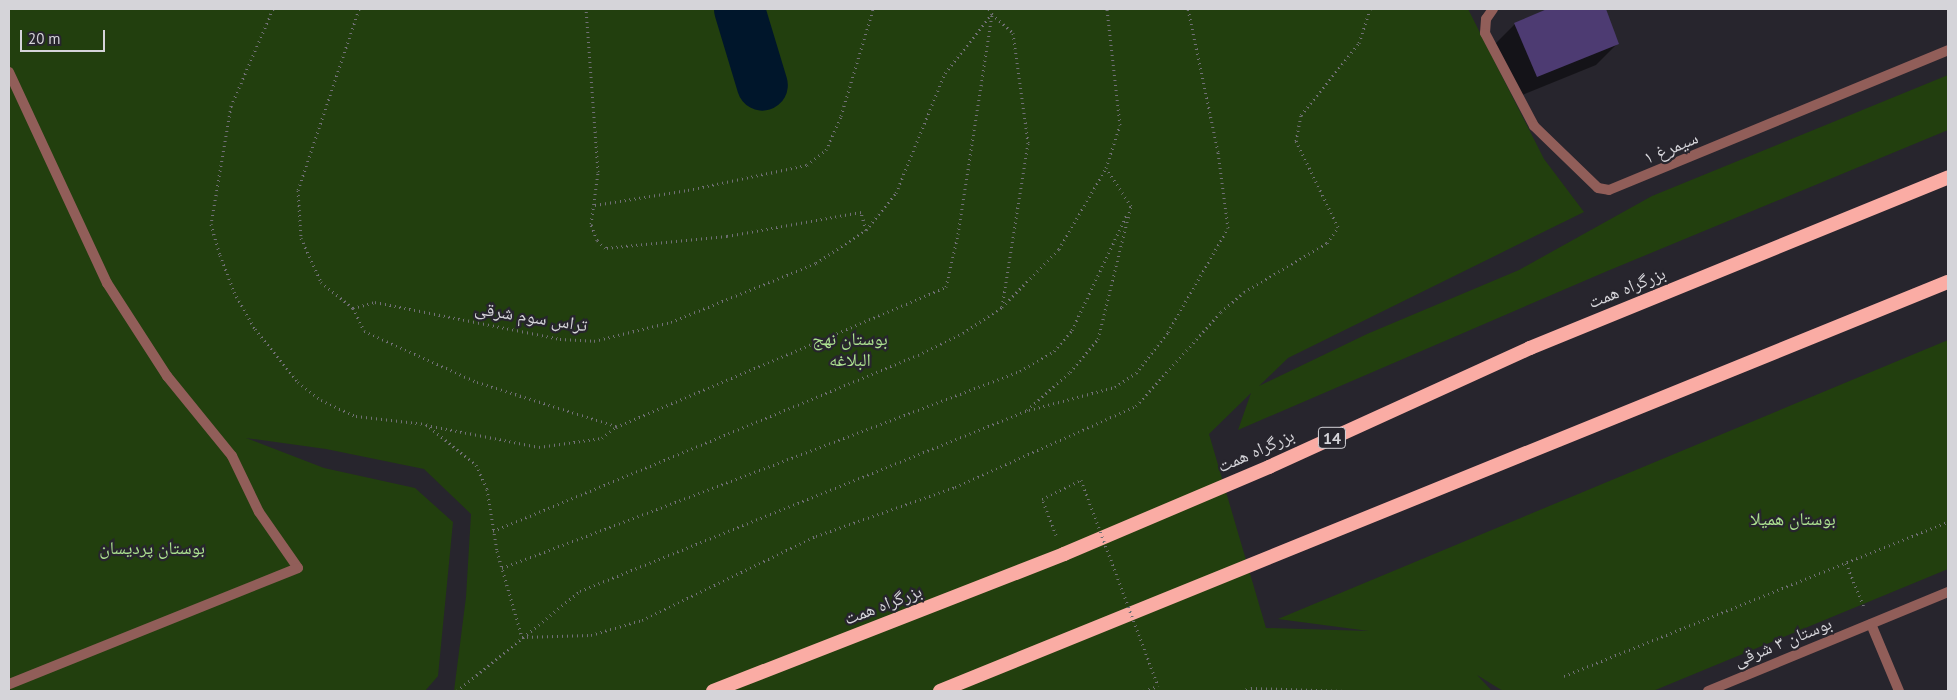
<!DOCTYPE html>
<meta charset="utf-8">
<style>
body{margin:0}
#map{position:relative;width:1957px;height:700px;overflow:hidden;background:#27252d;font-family:"PT Sans","Noto Naskh Arabic",sans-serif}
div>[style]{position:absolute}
.green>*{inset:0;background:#223f0e}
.shadow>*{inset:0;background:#0007}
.river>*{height:51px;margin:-25.5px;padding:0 25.5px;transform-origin:25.5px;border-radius:25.5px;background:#00162b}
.building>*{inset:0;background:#4d3b72}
.path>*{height:3px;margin-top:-1.5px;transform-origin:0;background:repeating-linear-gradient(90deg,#717076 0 1px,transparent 0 5px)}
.service>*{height:10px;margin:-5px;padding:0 5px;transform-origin:5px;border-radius:5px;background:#915e59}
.minor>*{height:10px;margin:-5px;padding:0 5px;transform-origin:5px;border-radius:5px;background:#915e59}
.trunk>*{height:14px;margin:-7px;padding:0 7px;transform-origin:7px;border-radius:7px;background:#faaca4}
.path-bridge>*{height:3px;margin-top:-1.5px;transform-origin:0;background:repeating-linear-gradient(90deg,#717076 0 1px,transparent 0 5px)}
span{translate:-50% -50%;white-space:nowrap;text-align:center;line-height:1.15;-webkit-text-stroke:4.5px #27252d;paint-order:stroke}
.shield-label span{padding:1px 4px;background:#27252d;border:1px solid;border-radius:4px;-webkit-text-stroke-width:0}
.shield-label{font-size:16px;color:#d5d4d9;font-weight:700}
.street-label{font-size:18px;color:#d5d4d9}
.park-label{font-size:18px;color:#ade291}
.frame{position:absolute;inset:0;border:10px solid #d5d4d9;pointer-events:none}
.scale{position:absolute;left:20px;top:30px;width:85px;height:22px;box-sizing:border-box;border:2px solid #d5d4d9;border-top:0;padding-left:6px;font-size:15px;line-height:18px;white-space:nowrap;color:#d5d4d9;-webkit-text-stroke:4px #27252d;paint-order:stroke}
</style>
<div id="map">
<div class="green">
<div style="clip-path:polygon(9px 9px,1468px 9px,1544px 159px,1584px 212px,1288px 358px,1259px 386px,1367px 334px,1519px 270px,1652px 196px,1948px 75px,1948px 130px,1605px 272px,1238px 430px,1251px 393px,1209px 434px,1266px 628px,1369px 631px,1278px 619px,1948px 340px,1948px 569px,1653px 691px,1503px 691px,1477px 675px,1492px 691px,454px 691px,466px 597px,471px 514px,424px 469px,326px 449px,246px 438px,324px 468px,415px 488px,453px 522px,438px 676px,425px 691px,9px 691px)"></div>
</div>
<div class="shadow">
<div style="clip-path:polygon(1551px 9px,1604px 9px,1618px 43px,1596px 65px,1515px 98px,1493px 46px,1515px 24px)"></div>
</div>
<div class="river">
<div style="left:739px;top:9px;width:79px;rotate:73.2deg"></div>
</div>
<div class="building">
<div style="clip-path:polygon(1547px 9px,1606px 9px,1619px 44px,1537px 77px,1514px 23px)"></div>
</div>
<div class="path">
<div style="left:273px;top:9px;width:106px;rotate:113.4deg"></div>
<div style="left:231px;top:106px;width:120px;rotate:99.6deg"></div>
<div style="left:211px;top:224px;width:32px;rotate:74deg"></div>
<div style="left:220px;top:255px;width:40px;rotate:69deg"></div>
<div style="left:234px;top:292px;width:43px;rotate:60.4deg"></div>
<div style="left:255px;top:329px;width:68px;rotate:50.9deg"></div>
<div style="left:298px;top:382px;width:29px;rotate:38deg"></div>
<div style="left:321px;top:400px;width:38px;rotate:25deg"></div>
<div style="left:356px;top:416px;width:70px;rotate:6.5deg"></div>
<div style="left:426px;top:424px;width:65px;rotate:39.4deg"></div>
<div style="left:476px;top:465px;width:26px;rotate:65deg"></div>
<div style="left:487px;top:489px;width:63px;rotate:80.8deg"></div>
<div style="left:497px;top:551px;width:90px;rotate:73.8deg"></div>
<div style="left:522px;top:637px;width:69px;rotate:-1.7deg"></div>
<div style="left:591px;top:635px;width:53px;rotate:-16.4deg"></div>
<div style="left:642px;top:620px;width:193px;rotate:-25.8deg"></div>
<div style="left:816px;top:536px;width:147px;rotate:-19.4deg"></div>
<div style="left:955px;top:487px;width:198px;rotate:-24.1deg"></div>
<div style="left:1136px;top:406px;width:127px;rotate:-47.9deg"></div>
<div style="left:1221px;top:312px;width:30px;rotate:-41deg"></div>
<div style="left:1244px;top:292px;width:96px;rotate:-30.6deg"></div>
<div style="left:1327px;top:243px;width:19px;rotate:-55deg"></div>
<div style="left:1338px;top:227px;width:96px;rotate:-116deg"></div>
<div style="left:1296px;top:141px;width:26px;rotate:-79deg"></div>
<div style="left:1301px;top:115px;width:92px;rotate:-51.1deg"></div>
<div style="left:1359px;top:43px;width:36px;rotate:-72deg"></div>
<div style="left:359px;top:9px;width:191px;rotate:108.6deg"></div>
<div style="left:298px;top:190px;width:48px;rotate:86.4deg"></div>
<div style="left:301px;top:238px;width:48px;rotate:65.6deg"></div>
<div style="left:321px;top:282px;width:41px;rotate:39.1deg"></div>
<div style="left:353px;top:308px;width:23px;rotate:-15deg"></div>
<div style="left:375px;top:302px;width:189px;rotate:11.3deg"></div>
<div style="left:560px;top:339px;width:34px;rotate:3deg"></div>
<div style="left:594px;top:341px;width:79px;rotate:-13.9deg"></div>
<div style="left:671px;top:322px;width:157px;rotate:-22.1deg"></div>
<div style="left:816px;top:263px;width:60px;rotate:-33.4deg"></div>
<div style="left:866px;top:230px;width:19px;rotate:-106deg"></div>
<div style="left:861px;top:212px;width:136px;rotate:169.8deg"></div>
<div style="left:727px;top:236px;width:123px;rotate:174.4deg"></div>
<div style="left:605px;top:248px;width:11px;rotate:-135deg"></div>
<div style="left:597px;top:240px;width:17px;rotate:-111deg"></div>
<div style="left:591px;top:224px;width:52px;rotate:-82.3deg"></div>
<div style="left:598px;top:172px;width:163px;rotate:-94.2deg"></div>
<div style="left:595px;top:205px;width:94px;rotate:-9.2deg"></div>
<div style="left:688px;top:190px;width:122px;rotate:-11.9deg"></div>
<div style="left:807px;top:165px;width:24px;rotate:-38deg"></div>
<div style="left:826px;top:150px;width:37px;rotate:-66deg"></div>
<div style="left:841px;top:116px;width:112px;rotate:-73.3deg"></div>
<div style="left:866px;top:230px;width:48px;rotate:-51deg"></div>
<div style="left:896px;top:193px;width:130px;rotate:-67.8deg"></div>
<div style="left:945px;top:73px;width:75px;rotate:-51.5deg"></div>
<div style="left:992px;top:14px;width:28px;rotate:42deg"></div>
<div style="left:1013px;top:33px;width:111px;rotate:82.2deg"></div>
<div style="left:1028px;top:143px;width:166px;rotate:99deg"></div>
<div style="left:353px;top:308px;width:25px;rotate:64deg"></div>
<div style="left:364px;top:331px;width:124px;rotate:24.3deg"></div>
<div style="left:477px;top:382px;width:146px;rotate:17.6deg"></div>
<div style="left:1029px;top:410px;width:89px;rotate:-15deg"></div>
<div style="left:1115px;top:387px;width:25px;rotate:-34deg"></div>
<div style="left:1136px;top:373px;width:52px;rotate:-52deg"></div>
<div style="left:1168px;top:332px;width:120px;rotate:-60deg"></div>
<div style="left:1228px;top:228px;width:77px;rotate:-97.5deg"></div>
<div style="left:1218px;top:152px;width:146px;rotate:-101.8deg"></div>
<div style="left:426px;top:425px;width:115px;rotate:11deg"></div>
<div style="left:539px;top:447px;width:64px;rotate:-8.1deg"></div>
<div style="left:602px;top:438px;width:18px;rotate:-38deg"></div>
<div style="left:616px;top:427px;width:358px;rotate:-23deg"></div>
<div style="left:946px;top:287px;width:54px;rotate:-77.2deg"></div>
<div style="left:958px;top:234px;width:223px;rotate:-81.2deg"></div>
<div style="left:992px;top:14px;width:6px;rotate:-121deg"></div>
<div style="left:493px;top:531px;width:460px;rotate:-22.5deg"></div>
<div style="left:918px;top:355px;width:50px;rotate:-26.1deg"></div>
<div style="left:963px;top:333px;width:47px;rotate:-33.7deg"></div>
<div style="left:1002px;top:307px;width:81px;rotate:-45.5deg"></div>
<div style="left:1059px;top:249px;width:94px;rotate:-59.9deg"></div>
<div style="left:1056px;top:535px;width:39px;rotate:-111deg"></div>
<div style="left:1042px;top:499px;width:43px;rotate:-26deg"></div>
<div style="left:1846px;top:563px;width:48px;rotate:67.8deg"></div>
<div style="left:502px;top:568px;width:554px;rotate:-20.82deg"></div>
<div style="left:1020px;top:371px;width:39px;rotate:-30deg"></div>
<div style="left:1054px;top:351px;width:28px;rotate:-49deg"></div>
<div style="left:1072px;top:330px;width:128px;rotate:-64.6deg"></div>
<div style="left:1564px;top:676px;width:414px;rotate:-21.9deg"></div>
<div style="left:457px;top:691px;width:159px;rotate:-39.1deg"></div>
<div style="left:580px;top:591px;width:482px;rotate:-22deg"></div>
<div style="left:1027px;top:410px;width:57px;rotate:-41.5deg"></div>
<div style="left:1070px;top:372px;width:43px;rotate:-49.7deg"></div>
<div style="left:1098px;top:339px;width:137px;rotate:-76.1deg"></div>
<div style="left:1131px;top:206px;width:45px;rotate:-123.3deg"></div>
<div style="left:1106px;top:168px;width:45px;rotate:-72deg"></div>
<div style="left:1120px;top:125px;width:117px;rotate:-96.4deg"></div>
<div style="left:1144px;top:691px;width:15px;rotate:-20deg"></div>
<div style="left:1241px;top:691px;width:10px;rotate:-17deg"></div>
<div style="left:1251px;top:688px;width:95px;rotate:1.8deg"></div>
</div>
<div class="service">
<div style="left:9px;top:72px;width:233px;rotate:65.1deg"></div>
<div style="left:107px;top:283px;width:111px;rotate:57.2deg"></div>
<div style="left:167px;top:376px;width:103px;rotate:50.9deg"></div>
<div style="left:232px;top:456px;width:62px;rotate:64.3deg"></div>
<div style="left:259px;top:512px;width:68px;rotate:55.1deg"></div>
<div style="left:298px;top:568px;width:311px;rotate:158.1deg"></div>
</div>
<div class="minor">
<div style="left:1493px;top:9px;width:12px;rotate:125deg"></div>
<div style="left:1486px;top:19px;width:14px;rotate:94deg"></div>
<div style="left:1485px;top:33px;width:105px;rotate:62.2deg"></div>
<div style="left:1534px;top:126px;width:89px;rotate:44.1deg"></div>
<div style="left:1598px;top:188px;width:11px;rotate:10deg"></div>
<div style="left:1609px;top:190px;width:367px;rotate:-22.4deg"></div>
<div style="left:1871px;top:624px;width:73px;rotate:67.3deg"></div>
<div style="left:1708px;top:691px;width:260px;rotate:-22.4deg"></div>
</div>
<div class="trunk">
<div style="left:713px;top:691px;width:377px;rotate:-21.3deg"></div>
<div style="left:1064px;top:554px;width:223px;rotate:-23deg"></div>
<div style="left:1269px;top:467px;width:287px;rotate:-24.5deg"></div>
<div style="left:1530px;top:348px;width:452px;rotate:-22.2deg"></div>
<div style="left:940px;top:691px;width:1088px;rotate:-22.09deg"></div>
</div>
<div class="path-bridge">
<div style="left:1081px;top:480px;width:220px;rotate:69.5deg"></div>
</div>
<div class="shield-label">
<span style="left:1332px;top:438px">14</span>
</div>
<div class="street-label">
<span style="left:1671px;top:148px;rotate:-23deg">سیمرغ ۱</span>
<span style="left:1627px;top:288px;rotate:-22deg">بزرگراه همت</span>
<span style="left:531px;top:317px;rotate:9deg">تراس سوم شرقی</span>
<span style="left:1256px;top:451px;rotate:-24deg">بزرگراه همت</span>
<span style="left:883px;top:605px;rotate:-21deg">بزرگراه همت</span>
<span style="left:1783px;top:642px;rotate:-22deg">بوستان ۳ شرقی</span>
</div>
<div class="park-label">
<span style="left:850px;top:350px">بوستان نهج<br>البلاغه</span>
<span style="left:1793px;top:519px">بوستان همیلا</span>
<span style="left:152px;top:548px">بوستان پردیسان</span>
</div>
<div class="frame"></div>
<div class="scale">20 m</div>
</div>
